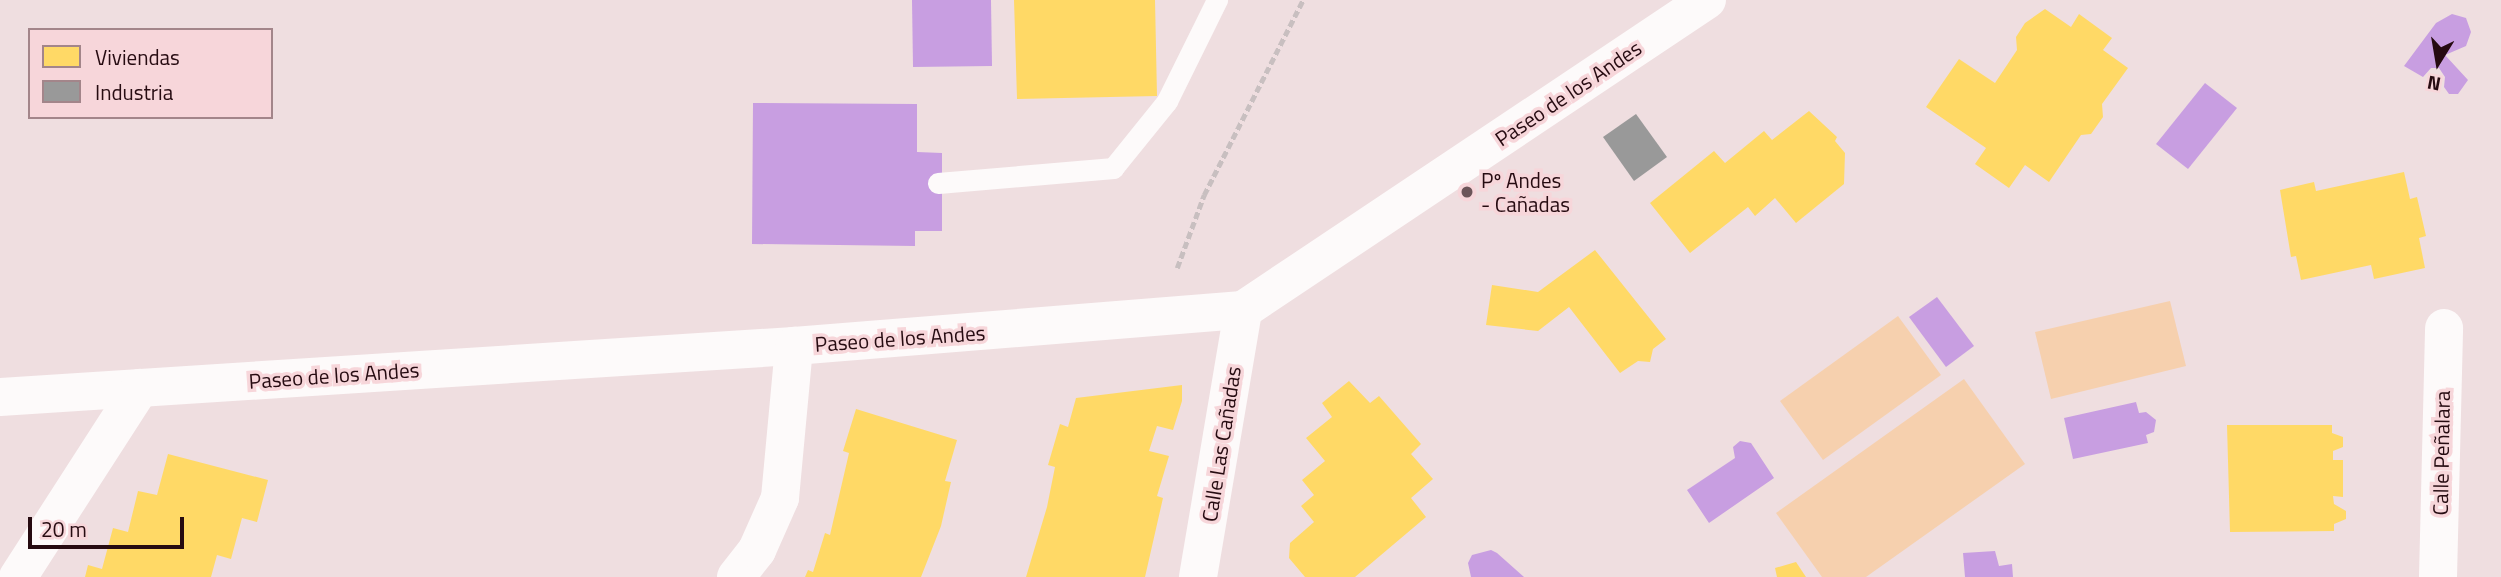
<!DOCTYPE html>
<meta charset="utf-8">
<style>
body{margin:0}
#map{position:relative;width:2501px;height:577px;overflow:hidden;background:#efdee0;font-family:"Titillium Web",sans-serif}
div>[style]{position:absolute}
.green>*{inset:0;background:#f6d0ae}
.water>*{inset:0;background:#c89ee1}
.homes>*{inset:0;background:#ffd966}
.industry>*{inset:0;background:#999}
.path>*{height:4.5px;margin-top:-2.25px;transform-origin:0;background:repeating-linear-gradient(90deg,#c8bfc0 0 7px,transparent 0 10.5px)}
.service>*{height:21px;margin:-10.5px;padding:0 10.5px;transform-origin:10.5px;border-radius:10.5px;background:#fdfafa}
.minor>*{height:38px;margin:-19px;padding:0 19px;transform-origin:19px;border-radius:19px;background:#fdfafa}
.dots>*{width:19px;height:19px;translate:-50% -50%;box-sizing:border-box;border:4px solid #f7d6da;border-radius:50%}
span{translate:-50% -50%;white-space:nowrap;text-align:center;line-height:1.15;-webkit-text-stroke:7px #f7d6da;paint-order:stroke}
.street-label{font-size:21px;color:#260b11}
.poi-label{font-size:21px;color:#260b11}
.left{translate:0 -50%;text-align:left}
.legend{position:absolute;left:28px;top:28px;width:245px;height:91px;box-sizing:border-box;background:#f7d6da;border:2px solid #a3858a;margin:0;padding:9px 12px;list-style:none;font-size:21px;color:#260b11}
.legend li{display:flex;align-items:center;gap:14px;height:35px}
.legend b{width:35px;border:2px solid #a3858a}
.north{position:absolute;left:2403px;top:28px;width:70px;height:70px;-webkit-text-stroke:5px #f7d6da;paint-order:stroke;rotate:191deg;font-size:19px;font-weight:700;line-height:28px;text-align:center;color:#260b11}
.north::after{content:'';display:block;margin:auto;width:24px;height:32px;background:#260b11;clip-path:polygon(50% 0,100% 100%,50% 72%,0 100%)}
.scale{position:absolute;left:28px;top:517px;width:156px;height:32px;box-sizing:border-box;border:4px solid #260b11;border-top:0;padding-left:9px;font-size:21px;line-height:24px;white-space:nowrap;color:#260b11;-webkit-text-stroke:5px #f7d6da;paint-order:stroke}
</style>
<div id="map">
<div class="green">
<div style="clip-path:polygon(2170px 301px,2186px 366px,2051px 399px,2035px 332px)"></div>
<div style="clip-path:polygon(1898px 316px,1941px 375px,1823px 460px,1780px 401px)"></div>
<div style="clip-path:polygon(1964px 379px,2025px 464px,1866px 577px,1822px 577px,1776px 513px)"></div>
</div>
<div class="water">
<div style="clip-path:polygon(912px 0,991px 0,992px 66px,913px 67px)"></div>
<div style="clip-path:polygon(2452px 14px,2466px 18px,2471px 32px,2466px 46px,2445px 55px,2468px 80px,2458px 94px,2449px 94px,2444px 87px,2445px 77px,2439px 68px,2431px 68px,2423px 77px,2404px 66px,2436px 23px)"></div>
<div style="clip-path:polygon(2205px 83px,2237px 108px,2188px 169px,2156px 144px)"></div>
<div style="clip-path:polygon(753px 103px,917px 104px,917px 152px,942px 153px,942px 231px,915px 231px,915px 246px,752px 244px)"></div>
<div style="clip-path:polygon(1937px 297px,1974px 346px,1946px 367px,1909px 317px)"></div>
<div style="clip-path:polygon(2136px 402px,2139px 413px,2146px 412px,2156px 420px,2154px 432px,2146px 435px,2148px 443px,2073px 459px,2064px 418px)"></div>
<div style="clip-path:polygon(1740px 441px,1751px 443px,1774px 478px,1709px 523px,1687px 490px,1735px 458px,1733px 447px)"></div>
<div style="clip-path:polygon(1491px 550px,1497px 553px,1524px 577px,1471px 577px,1468px 563px,1472px 555px)"></div>
<div style="clip-path:polygon(1995px 551px,1999px 566px,2012px 564px,2013px 577px,1965px 577px,1963px 553px)"></div>
</div>
<div class="homes">
<div style="clip-path:polygon(1014px 0,1155px 0,1157px 96px,1017px 99px)"></div>
<div style="clip-path:polygon(2045px 9px,2071px 27px,2079px 14px,2112px 38px,2103px 50px,2128px 68px,2102px 104px,2103px 117px,2091px 134px,2081px 135px,2049px 182px,2025px 165px,2009px 188px,1975px 164px,1986px 148px,1926px 107px,1959px 59px,1995px 83px,2017px 50px,2016px 37px,2025px 23px)"></div>
<div style="clip-path:polygon(1809px 111px,1837px 137px,1835px 141px,1845px 153px,1844px 184px,1796px 223px,1775px 198px,1755px 216px,1748px 207px,1690px 253px,1650px 203px,1714px 151px,1725px 163px,1764px 131px,1772px 140px)"></div>
<div style="clip-path:polygon(2404px 172px,2410px 199px,2417px 197px,2426px 236px,2419px 238px,2425px 268px,2374px 279px,2371px 265px,2301px 280px,2296px 256px,2291px 257px,2280px 190px,2314px 182px,2316px 191px)"></div>
<div style="clip-path:polygon(1595px 250px,1666px 339px,1653px 349px,1650px 362px,1638px 361px,1620px 373px,1569px 307px,1538px 331px,1486px 325px,1492px 285px,1538px 292px)"></div>
<div style="clip-path:polygon(1349px 381px,1370px 403px,1379px 396px,1421px 444px,1411px 454px,1433px 479px,1411px 498px,1426px 517px,1355px 577px,1305px 577px,1289px 558px,1290px 543px,1314px 522px,1301px 506px,1314px 495px,1302px 480px,1325px 461px,1306px 438px,1332px 417px,1322px 403px)"></div>
<div style="clip-path:polygon(1182px 385px,1182px 401px,1173px 430px,1157px 426px,1149px 451px,1169px 456px,1157px 496px,1163px 498px,1145px 577px,1026px 577px,1047px 507px,1055px 467px,1048px 465px,1060px 424px,1068px 427px,1076px 398px)"></div>
<div style="clip-path:polygon(856px 409px,957px 440px,945px 481px,951px 482px,941px 526px,921px 577px,805px 577px,808px 570px,813px 572px,825px 533px,830px 535px,849px 453px,843px 451px)"></div>
<div style="clip-path:polygon(2227px 425px,2332px 425px,2332px 433px,2343px 437px,2343px 447px,2333px 451px,2333px 460px,2343px 460px,2343px 497px,2333px 496px,2334px 504px,2346px 511px,2346px 519px,2334px 524px,2334px 531px,2230px 532px)"></div>
<div style="clip-path:polygon(168px 454px,268px 480px,257px 522px,242px 518px,231px 559px,217px 555px,211px 577px,85px 577px,88px 565px,102px 569px,113px 528px,128px 532px,138px 491px,157px 495px)"></div>
<div style="clip-path:polygon(1796px 562px,1806px 577px,1777px 577px,1775px 568px)"></div>
</div>
<div class="industry">
<div style="clip-path:polygon(1636px 114px,1667px 157px,1634px 181px,1603px 137px)"></div>
</div>
<div class="path">
<div style="left:1177px;top:268px;width:78px;rotate:-69.7deg"></div>
<div style="left:1204px;top:195px;width:219px;rotate:-63.1deg"></div>
</div>
<div class="service">
<div style="left:938px;top:183px;width:176px;rotate:-4.9deg"></div>
<div style="left:1113px;top:168px;width:86px;rotate:-51.1deg"></div>
<div style="left:1167px;top:101px;width:113px;rotate:-63.7deg"></div>
</div>
<div class="minor">
<div style="left:0;top:397px;width:796px;rotate:-3.68deg"></div>
<div style="left:794px;top:346px;width:450px;rotate:-4.6deg"></div>
<div style="left:1243px;top:310px;width:558px;rotate:-33.75deg"></div>
<div style="left:18px;top:577px;width:225px;rotate:-57.2deg"></div>
<div style="left:736px;top:577px;width:34px;rotate:-52deg"></div>
<div style="left:757px;top:550px;width:57px;rotate:-66.1deg"></div>
<div style="left:780px;top:498px;width:153px;rotate:-84.7deg"></div>
<div style="left:1198px;top:577px;width:271px;rotate:-80.4deg"></div>
<div style="left:2438px;top:577px;width:249px;rotate:-88.6deg"></div>
</div>
<div class="dots">
<div style="left:1467px;top:192px;background:#6c5559"></div>
</div>
<div class="street-label">
<span style="left:1568px;top:93px;rotate:-34deg">Paseo de los Andes</span>
<span style="left:900px;top:338px;rotate:-4deg">Paseo de los Andes</span>
<span style="left:334px;top:375px;rotate:-4deg">Paseo de los Andes</span>
<span style="left:1221px;top:444px;rotate:-81deg">Calle Las Cañadas</span>
<span style="left:2441px;top:453px;rotate:-89deg">Calle Peñalara</span>
</div>
<div class="poi-label">
<span class="left" style="left:1481px;top:192px">Pº Andes<br>- Cañadas</span>
</div>
<ul class="legend">
<li><b style="height:19px;background:#ffd966"></b>Viviendas</li>
<li><b style="height:19px;background:#999"></b>Industria</li>
</ul>
<div class="north">N</div>
<div class="scale">20 m</div>
</div>
